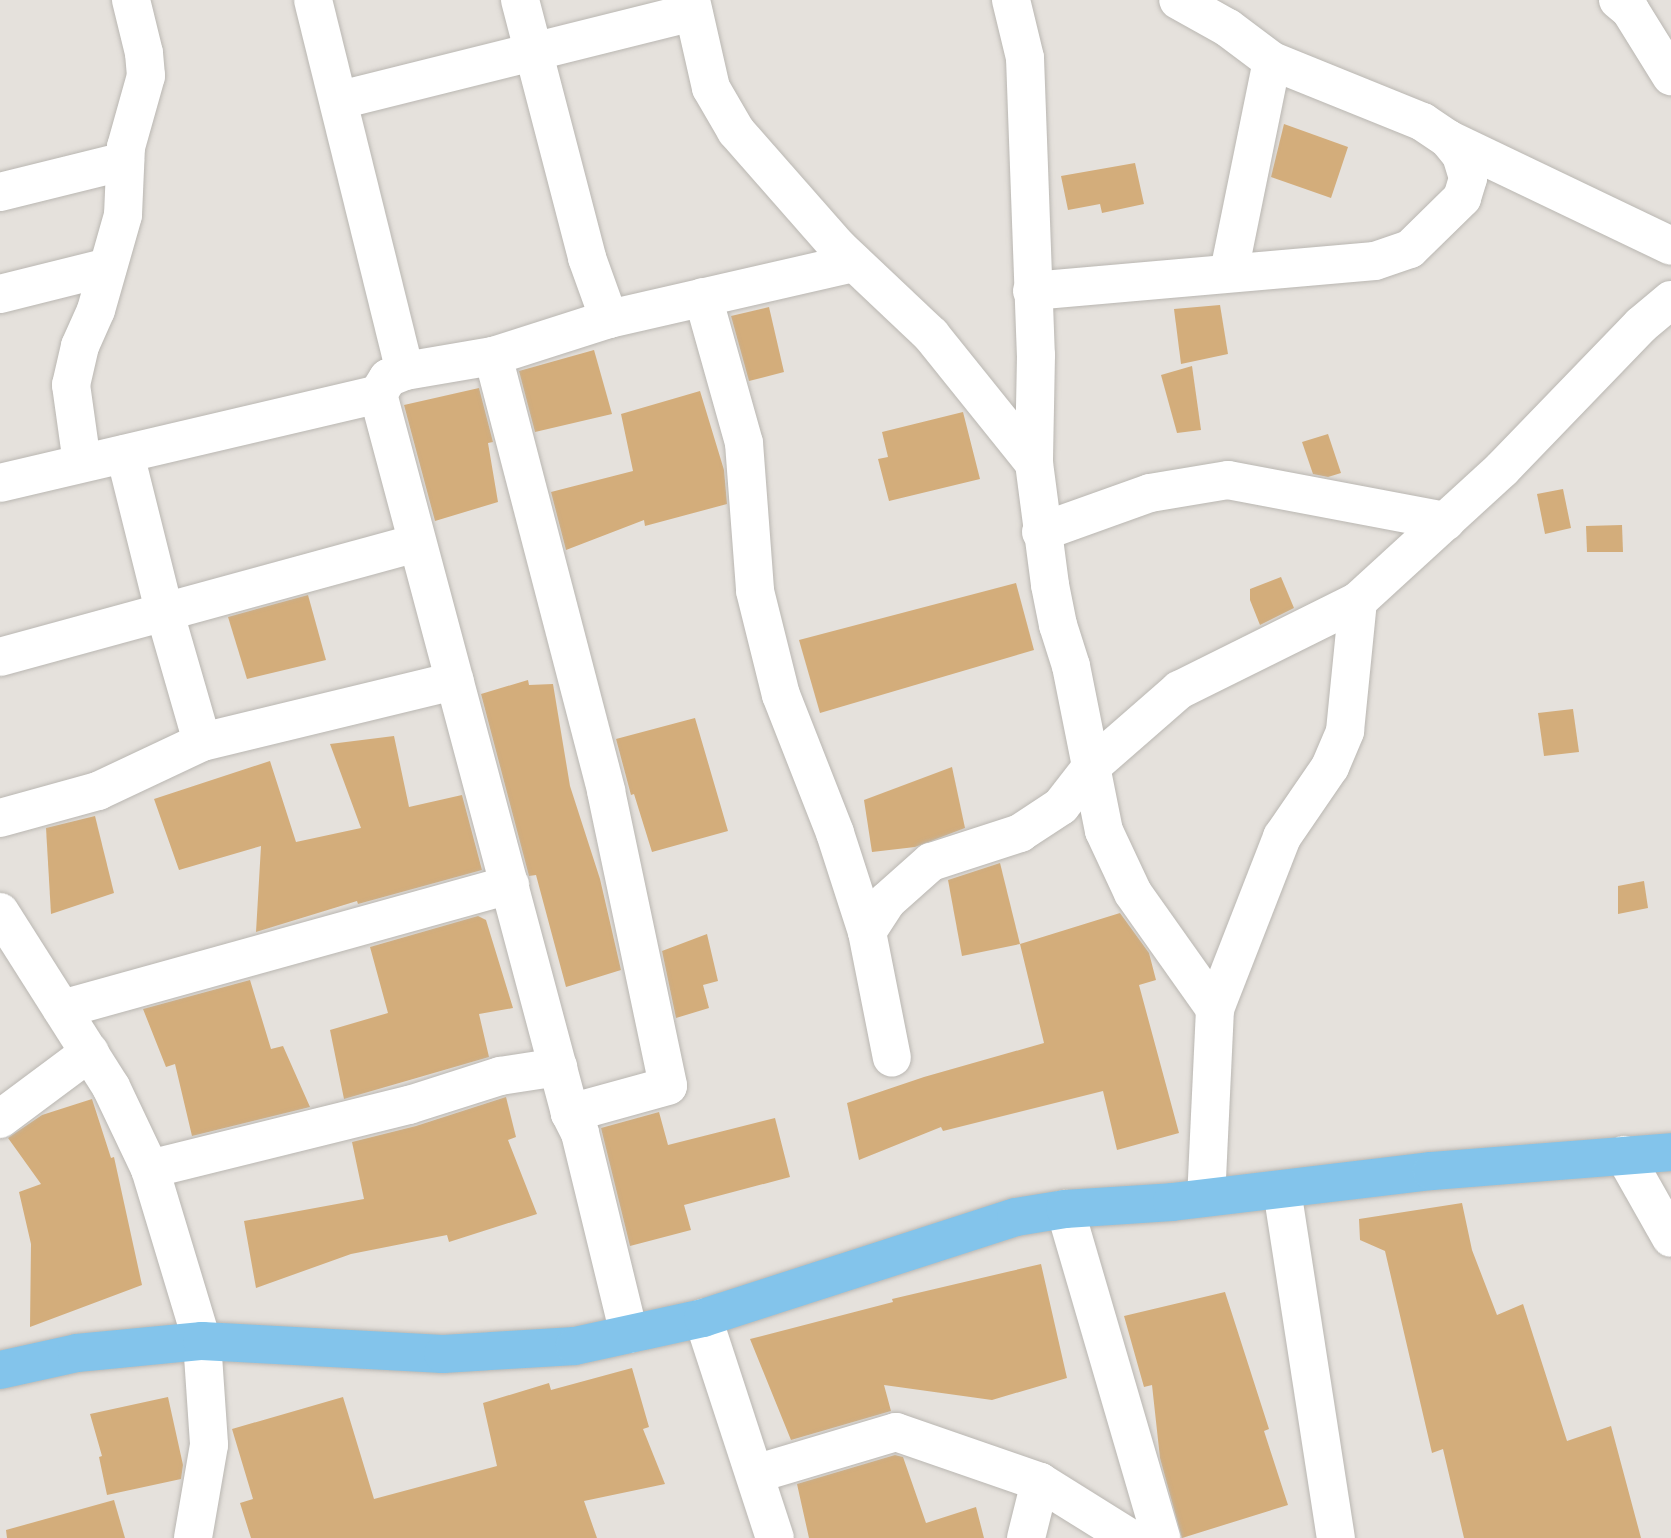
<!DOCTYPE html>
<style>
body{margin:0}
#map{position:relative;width:1671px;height:1538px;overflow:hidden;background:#e5e1dc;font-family:"Titillium Web",sans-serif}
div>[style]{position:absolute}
.building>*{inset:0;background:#d3ad7b}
.roads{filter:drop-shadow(0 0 2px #bab7b2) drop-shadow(0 0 2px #bab7b2)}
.minor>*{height:38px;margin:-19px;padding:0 19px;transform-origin:19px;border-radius:19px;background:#fff}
.major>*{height:38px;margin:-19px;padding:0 19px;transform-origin:19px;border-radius:19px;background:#83c4eb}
span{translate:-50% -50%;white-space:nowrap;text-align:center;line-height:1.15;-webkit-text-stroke:5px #fff;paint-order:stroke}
</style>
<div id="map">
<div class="building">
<div style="clip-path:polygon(1284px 124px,1348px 147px,1331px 198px,1271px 177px)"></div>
<div style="clip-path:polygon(1135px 163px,1144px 204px,1102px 213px,1100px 204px,1068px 210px,1061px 176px)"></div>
<div style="clip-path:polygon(1220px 305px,1228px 354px,1181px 364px,1174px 309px)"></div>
<div style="clip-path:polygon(769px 307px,784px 372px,749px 381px,731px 316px)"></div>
<div style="clip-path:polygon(594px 350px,612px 414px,535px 432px,519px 371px)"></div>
<div style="clip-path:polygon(1192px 366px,1201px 430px,1177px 433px,1161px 375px)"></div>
<div style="clip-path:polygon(479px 388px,493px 442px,488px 443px,498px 502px,435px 521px,404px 405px)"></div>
<div style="clip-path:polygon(700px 391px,724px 470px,727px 504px,645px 526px,644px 520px,566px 550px,551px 492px,633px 471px,621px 414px)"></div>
<div style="clip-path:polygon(963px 412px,980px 479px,889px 501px,878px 459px,888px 457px,882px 432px)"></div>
<div style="clip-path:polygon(1328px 434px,1341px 473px,1328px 477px,1313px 474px,1302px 442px)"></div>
<div style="clip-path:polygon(1563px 489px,1571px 528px,1545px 534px,1537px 494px)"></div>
<div style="clip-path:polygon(1622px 525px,1623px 552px,1587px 552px,1586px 526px)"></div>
<div style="clip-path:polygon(1281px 577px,1294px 608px,1260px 625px,1250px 600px,1250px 589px)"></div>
<div style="clip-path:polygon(1016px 583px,1034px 650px,820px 713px,799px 640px)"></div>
<div style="clip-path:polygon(308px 595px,326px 660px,247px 679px,228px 617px)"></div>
<div style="clip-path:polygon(528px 680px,529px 685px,553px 684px,570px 786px,600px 879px,621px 970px,566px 987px,536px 875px,529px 876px,481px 694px)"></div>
<div style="clip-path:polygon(1573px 709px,1579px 752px,1544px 756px,1538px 713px)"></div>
<div style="clip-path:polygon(695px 718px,728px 831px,652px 852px,634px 794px,631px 795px,616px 739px)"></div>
<div style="clip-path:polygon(394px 736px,409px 807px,462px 795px,482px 870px,358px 904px,357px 901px,256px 932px,261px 846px,179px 870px,154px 799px,270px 761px,296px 842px,361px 828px,330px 744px)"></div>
<div style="clip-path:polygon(952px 767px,965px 828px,915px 847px,872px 852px,864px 800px)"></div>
<div style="clip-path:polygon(95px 816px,114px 893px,51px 914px,46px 828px)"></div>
<div style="clip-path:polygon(1000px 863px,1020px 944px,962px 956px,948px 880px)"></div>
<div style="clip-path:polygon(1644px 881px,1648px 908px,1618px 914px,1618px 886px)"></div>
<div style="clip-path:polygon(1120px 913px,1149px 953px,1156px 980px,1139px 985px,1179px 1133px,1117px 1150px,1103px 1091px,943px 1131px,941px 1127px,859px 1160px,847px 1103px,924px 1077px,1044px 1043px,1020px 944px)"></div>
<div style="clip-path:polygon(478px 916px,486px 920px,513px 1008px,479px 1014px,489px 1057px,344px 1099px,330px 1030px,388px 1013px,370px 947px)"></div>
<div style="clip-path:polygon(707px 934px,718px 981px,703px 985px,709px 1008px,676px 1018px,662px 951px)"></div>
<div style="clip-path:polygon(250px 980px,271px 1049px,283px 1046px,310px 1107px,192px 1136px,175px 1064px,166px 1067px,143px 1009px)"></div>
<div style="clip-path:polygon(506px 1097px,516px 1137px,508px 1140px,537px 1214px,449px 1242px,447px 1235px,351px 1254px,256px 1288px,244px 1221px,364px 1199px,352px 1142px,416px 1126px)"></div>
<div style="clip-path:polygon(92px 1099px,111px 1158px,114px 1157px,142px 1285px,30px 1327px,31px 1244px,19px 1192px,41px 1184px,8px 1138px,42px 1115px)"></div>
<div style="clip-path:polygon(659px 1112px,668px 1145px,775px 1118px,790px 1177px,684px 1205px,691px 1230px,630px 1246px,601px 1128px)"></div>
<div style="clip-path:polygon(1462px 1203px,1472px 1250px,1497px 1315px,1523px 1304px,1567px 1441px,1611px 1426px,1641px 1538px,1464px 1538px,1443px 1449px,1432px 1453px,1385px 1251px,1360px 1240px,1359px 1219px)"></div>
<div style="clip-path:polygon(1041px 1264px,1067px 1378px,992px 1400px,884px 1385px,891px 1411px,791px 1440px,750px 1339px,893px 1302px,892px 1299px)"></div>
<div style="clip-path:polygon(1225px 1292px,1269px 1429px,1264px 1431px,1288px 1505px,1182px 1538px,1160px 1458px,1152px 1385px,1144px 1387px,1124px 1316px)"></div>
<div style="clip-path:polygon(632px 1368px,649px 1427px,643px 1429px,665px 1484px,584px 1501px,597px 1538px,251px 1538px,240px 1503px,253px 1499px,232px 1429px,343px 1397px,374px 1499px,497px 1466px,483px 1403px,549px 1383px,551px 1390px)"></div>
<div style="clip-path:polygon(168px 1397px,183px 1465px,181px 1479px,107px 1495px,99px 1457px,102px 1456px,90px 1414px)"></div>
<div style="clip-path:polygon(895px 1455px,903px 1457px,926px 1523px,976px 1507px,984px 1538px,809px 1538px,797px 1484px)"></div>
<div style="clip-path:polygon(114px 1500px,125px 1538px,7px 1538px,6px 1530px)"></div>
</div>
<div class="roads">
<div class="minor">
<div style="left:313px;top:0;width:382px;rotate:76.1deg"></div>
<div style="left:520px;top:0;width:267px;rotate:75.4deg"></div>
<div style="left:587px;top:258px;width:65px;rotate:70.2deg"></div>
<div style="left:691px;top:0;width:90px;rotate:77.2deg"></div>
<div style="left:711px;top:88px;width:50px;rotate:59.8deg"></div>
<div style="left:736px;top:131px;width:154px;rotate:48.7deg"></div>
<div style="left:838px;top:247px;width:128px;rotate:43.4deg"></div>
<div style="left:931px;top:335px;width:164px;rotate:51.2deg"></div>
<div style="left:1034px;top:463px;width:123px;rotate:82.5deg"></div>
<div style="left:1050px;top:585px;width:41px;rotate:78.7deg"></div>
<div style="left:1058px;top:625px;width:43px;rotate:72.4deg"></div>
<div style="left:1071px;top:666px;width:168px;rotate:78.7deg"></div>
<div style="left:1104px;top:831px;width:68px;rotate:64.9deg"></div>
<div style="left:1133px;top:893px;width:142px;rotate:54.7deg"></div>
<div style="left:1215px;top:1009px;width:188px;rotate:92.7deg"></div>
<div style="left:1011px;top:0;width:60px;rotate:76.4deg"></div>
<div style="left:1025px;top:58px;width:297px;rotate:87.9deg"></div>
<div style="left:1036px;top:355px;width:108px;rotate:91.1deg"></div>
<div style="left:1618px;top:0;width:16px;rotate:40deg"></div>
<div style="left:1630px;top:10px;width:78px;rotate:58.2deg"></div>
<div style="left:340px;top:100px;width:364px;rotate:-14deg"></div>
<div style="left:1448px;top:139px;width:247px;rotate:25.6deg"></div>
<div style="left:0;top:192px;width:129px;rotate:-13.9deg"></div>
<div style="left:1229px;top:272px;width:215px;rotate:-78.5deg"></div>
<div style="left:1032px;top:291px;width:344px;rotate:-5deg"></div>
<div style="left:1375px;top:261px;width:37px;rotate:-19deg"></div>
<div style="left:1410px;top:249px;width:73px;rotate:-44.4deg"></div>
<div style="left:1462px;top:198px;width:21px;rotate:-73deg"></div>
<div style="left:1468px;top:178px;width:24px;rotate:-107deg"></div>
<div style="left:1461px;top:155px;width:21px;rotate:-129deg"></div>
<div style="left:1448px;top:139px;width:30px;rotate:-146deg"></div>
<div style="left:1423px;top:122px;width:163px;rotate:-158deg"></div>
<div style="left:1272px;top:61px;width:55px;rotate:-143.1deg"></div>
<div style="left:1228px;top:28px;width:57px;rotate:-150.8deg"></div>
<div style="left:0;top:294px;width:111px;rotate:-14deg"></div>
<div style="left:703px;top:297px;width:152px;rotate:74.3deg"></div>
<div style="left:744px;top:443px;width:148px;rotate:85.7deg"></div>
<div style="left:755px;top:591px;width:107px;rotate:76deg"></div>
<div style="left:781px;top:695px;width:148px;rotate:68.6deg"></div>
<div style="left:835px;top:833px;width:104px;rotate:72.1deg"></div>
<div style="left:867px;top:932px;width:128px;rotate:78.8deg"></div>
<div style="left:493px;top:356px;width:449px;rotate:75.4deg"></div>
<div style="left:606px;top:791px;width:301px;rotate:78.1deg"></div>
<div style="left:668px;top:1086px;width:102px;rotate:164.6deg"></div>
<div style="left:125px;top:454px;width:161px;rotate:76deg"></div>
<div style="left:164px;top:610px;width:137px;rotate:73.9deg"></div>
<div style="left:82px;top:463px;width:79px;rotate:-98deg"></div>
<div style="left:71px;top:385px;width:40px;rotate:-77deg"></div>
<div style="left:80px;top:346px;width:39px;rotate:-66deg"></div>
<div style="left:96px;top:310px;width:99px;rotate:-74.1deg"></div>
<div style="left:123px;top:215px;width:68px;rotate:-87.5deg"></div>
<div style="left:126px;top:147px;width:74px;rotate:-74.3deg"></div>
<div style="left:146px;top:76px;width:23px;rotate:-95deg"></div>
<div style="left:144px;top:53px;width:55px;rotate:-103.8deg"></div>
<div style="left:0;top:483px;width:388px;rotate:-13.2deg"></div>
<div style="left:1041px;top:532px;width:116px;rotate:-19.7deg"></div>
<div style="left:1150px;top:493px;width:79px;rotate:-9.5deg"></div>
<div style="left:1228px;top:480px;width:222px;rotate:10.7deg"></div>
<div style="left:0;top:657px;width:432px;rotate:-15.3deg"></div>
<div style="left:0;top:818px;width:102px;rotate:-15.4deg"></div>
<div style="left:98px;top:791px;width:115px;rotate:-25.2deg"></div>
<div style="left:202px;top:742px;width:260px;rotate:-13.6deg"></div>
<div style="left:0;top:912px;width:207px;rotate:57.6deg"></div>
<div style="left:111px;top:1087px;width:91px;rotate:64.6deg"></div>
<div style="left:150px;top:1169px;width:180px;rotate:73.2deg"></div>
<div style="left:202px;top:1341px;width:104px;rotate:86.1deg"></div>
<div style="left:209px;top:1445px;width:94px;rotate:99.8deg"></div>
<div style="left:867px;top:932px;width:37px;rotate:-57deg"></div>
<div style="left:887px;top:901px;width:59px;rotate:-41.6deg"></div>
<div style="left:931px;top:862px;width:94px;rotate:-18deg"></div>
<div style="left:1020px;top:833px;width:49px;rotate:-33.4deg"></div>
<div style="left:1061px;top:806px;width:51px;rotate:-52.2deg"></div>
<div style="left:1092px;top:766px;width:116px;rotate:-41.1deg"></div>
<div style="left:1179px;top:690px;width:200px;rotate:-26.4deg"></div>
<div style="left:1358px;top:601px;width:195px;rotate:-42.5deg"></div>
<div style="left:1502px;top:469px;width:200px;rotate:-46deg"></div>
<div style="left:1641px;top:325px;width:39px;rotate:-40deg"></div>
<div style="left:62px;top:1009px;width:465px;rotate:-15.5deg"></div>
<div style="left:1215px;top:1009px;width:185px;rotate:-68.7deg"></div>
<div style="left:1282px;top:837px;width:85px;rotate:-55.6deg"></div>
<div style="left:1330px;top:767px;width:39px;rotate:-67deg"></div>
<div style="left:1345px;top:731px;width:131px;rotate:-84.3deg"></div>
<div style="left:0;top:1119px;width:112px;rotate:-36.7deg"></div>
<div style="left:1624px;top:1155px;width:95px;rotate:60.5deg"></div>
<div style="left:150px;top:1169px;width:267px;rotate:-13.9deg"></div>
<div style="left:409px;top:1105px;width:96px;rotate:-17.7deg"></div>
<div style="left:500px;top:1076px;width:59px;rotate:-8.8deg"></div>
<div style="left:1282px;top:1190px;width:352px;rotate:81.2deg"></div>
<div style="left:1065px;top:1209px;width:343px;rotate:73.7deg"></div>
<div style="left:703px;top:1318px;width:231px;rotate:71.9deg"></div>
<div style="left:629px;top:1334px;width:207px;rotate:-103.7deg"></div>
<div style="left:580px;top:1133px;width:22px;rotate:-117deg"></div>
<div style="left:570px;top:1113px;width:744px;rotate:-104.95deg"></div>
<div style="left:378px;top:394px;width:19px;rotate:-58deg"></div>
<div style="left:388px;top:378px;width:18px;rotate:-22deg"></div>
<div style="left:405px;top:371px;width:89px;rotate:-9.7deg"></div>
<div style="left:493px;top:356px;width:122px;rotate:-17.7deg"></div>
<div style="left:609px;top:319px;width:251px;rotate:-12.9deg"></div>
<div style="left:755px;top:1474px;width:147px;rotate:-16.6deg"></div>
<div style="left:896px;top:1432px;width:152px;rotate:19.1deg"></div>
<div style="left:1040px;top:1482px;width:106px;rotate:31.9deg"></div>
<div style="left:1026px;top:1538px;width:58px;rotate:-76deg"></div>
</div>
<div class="major">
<div style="left:0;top:1370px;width:79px;rotate:-12.4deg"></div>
<div style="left:77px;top:1353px;width:126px;rotate:-5.5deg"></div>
<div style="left:202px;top:1341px;width:241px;rotate:3.1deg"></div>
<div style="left:443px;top:1354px;width:132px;rotate:-3.5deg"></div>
<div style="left:575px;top:1346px;width:131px;rotate:-12.3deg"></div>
<div style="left:703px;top:1318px;width:329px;rotate:-17.9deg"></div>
<div style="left:1016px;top:1217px;width:50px;rotate:-9.3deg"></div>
<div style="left:1065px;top:1209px;width:107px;rotate:-3.7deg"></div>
<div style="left:1172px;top:1202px;width:262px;rotate:-6.8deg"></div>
<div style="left:1432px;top:1171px;width:240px;rotate:-4.5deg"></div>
</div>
</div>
</div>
